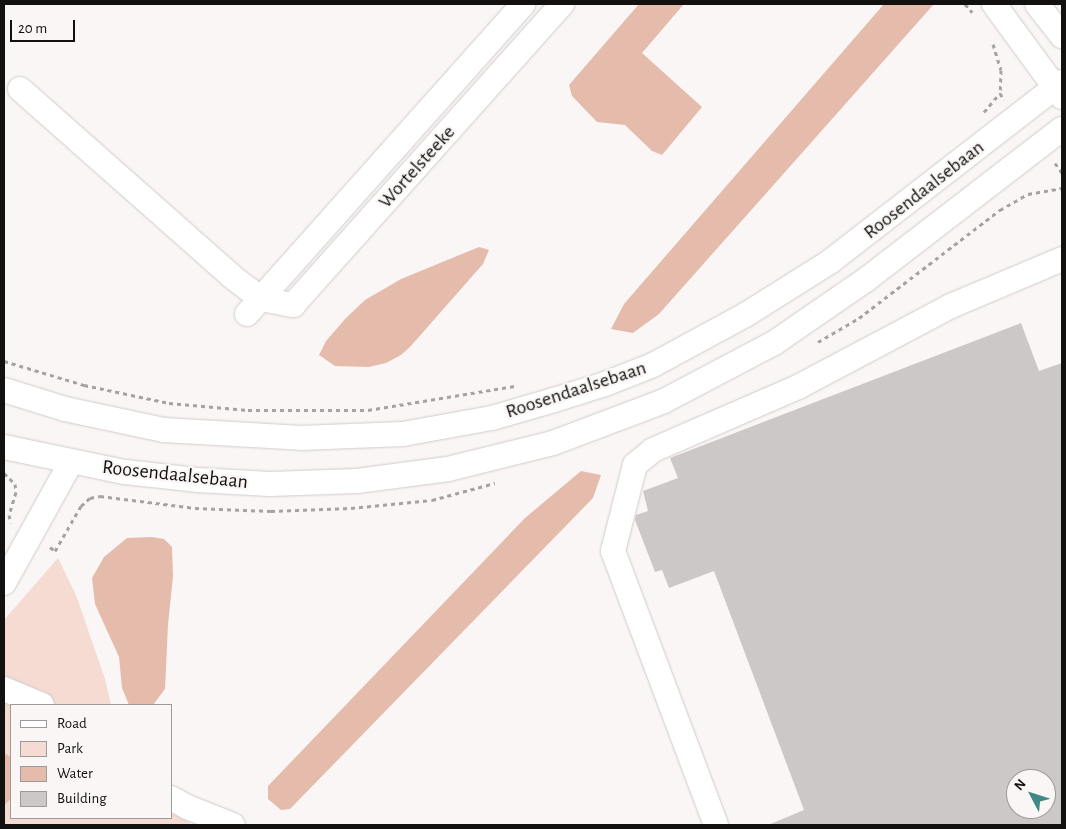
<!DOCTYPE html>
<style>
body{margin:0}
#map{position:relative;width:1066px;height:829px;overflow:hidden;background:#faf6f5;font-family:"Alegreya Sans",sans-serif}
div>[style]{position:absolute}
.green>*{inset:0;background:#f5dbd2}
.water>*{inset:0;background:#e5bbac}
.building>*{inset:0;background:#ccc8c7}
.path>*{height:3px;margin-top:-1.5px;transform-origin:0;background:repeating-linear-gradient(90deg,#a5a2a1 0 4px,transparent 0 8px)}
.roads{filter:drop-shadow(0 0 1px #cfccca) drop-shadow(0 0 1px #cfccca)}
.minor>*{height:24px;margin:-12px;padding:0 12px;transform-origin:12px;border-radius:12px;background:#fff}
span{translate:-50% -50%;white-space:nowrap;text-align:center;line-height:1.15;-webkit-text-stroke:4.5px #faf6f5;paint-order:stroke}
.street-label{font-size:20px;color:#121110}
.frame{position:absolute;inset:0;border:5px solid #121110;pointer-events:none}
.legend{position:absolute;left:10px;top:704px;width:162px;height:115px;box-sizing:border-box;background:#faf6f5;border:1px solid #9d9a99;margin:0;padding:6px 9px;list-style:none;font-size:15px;color:#121110}
.legend li{display:flex;align-items:center;gap:10px;height:25px}
.legend b{width:25px;border:1px solid #9d9a99}
.north{position:absolute;left:1006px;top:769px;width:50px;height:50px;box-sizing:border-box;background:#faf6f5;border:1px solid #9d9a99;border-radius:50%;rotate:310deg;font-size:14px;font-weight:700;line-height:20px;text-align:center;color:#121110}
.north::after{content:'';display:block;margin:auto;width:18px;height:22px;background:#418984;clip-path:polygon(50% 0,100% 100%,50% 72%,0 100%)}
.scale{position:absolute;left:10px;top:20px;width:65px;height:22px;box-sizing:border-box;border:2px solid #121110;border-top:0;padding-left:6px;font-size:15px;line-height:18px;white-space:nowrap;color:#121110;-webkit-text-stroke:4px #faf6f5;paint-order:stroke}
</style>
<div id="map">
<div class="green">
<div style="clip-path:polygon(58px 558px,76px 595px,105px 679px,111px 705px,11px 705px,11px 818px,171px 818px,171px 803px,191px 825px,4px 825px,4px 620px)"></div>
</div>
<div class="water">
<div style="clip-path:polygon(639px 4px,684px 4px,642px 53px,702px 107px,662px 155px,652px 151px,625px 125px,597px 122px,572px 96px,569px 85px)"></div>
<div style="clip-path:polygon(884px 4px,934px 4px,659px 314px,633px 333px,611px 329px,624px 304px)"></div>
<div style="clip-path:polygon(479px 247px,489px 250px,483px 264px,410px 347px,401px 355px,386px 363px,369px 367px,335px 366px,319px 355px,326px 341px,346px 318px,365px 300px,401px 279px)"></div>
<div style="clip-path:polygon(581px 471px,601px 475px,593px 498px,290px 809px,281px 810px,268px 799px,268px 786px,525px 518px)"></div>
<div style="clip-path:polygon(152px 537px,164px 539px,172px 547px,173px 576px,168px 625px,165px 689px,153px 705px,129px 705px,122px 688px,119px 657px,95px 604px,92px 578px,104px 557px,127px 538px)"></div>
<div style="clip-path:polygon(4px 753px,11px 757px,11px 798px,4px 806px)"></div>
</div>
<div class="building">
<div style="clip-path:polygon(evenodd,1021px 323px,1039px 371px,1062px 363px,1062px 825px,768px 825px,804px 810px,714px 571px,669px 588px,662px 570px,655px 572px,635px 520px,636px 515px,648px 511px,643px 491px,678px 478px,670px 458px,1021px 323px,1016px 779px,1046px 779px,1046px 809px,1016px 809px,1016px 779px)"></div>
</div>
<div class="path">
<div style="left:965px;top:4px;width:11px;rotate:49deg"></div>
<div style="left:993px;top:44px;width:27px;rotate:73deg"></div>
<div style="left:1001px;top:70px;width:23px;rotate:92deg"></div>
<div style="left:1000px;top:93px;width:8px;rotate:60deg"></div>
<div style="left:984px;top:112px;width:25px;rotate:-50deg"></div>
<div style="left:1055px;top:163px;width:12px;rotate:55deg"></div>
<div style="left:818px;top:342px;width:48px;rotate:-30.3deg"></div>
<div style="left:859px;top:318px;width:178px;rotate:-37.5deg"></div>
<div style="left:1000px;top:210px;width:32px;rotate:-30deg"></div>
<div style="left:1028px;top:194px;width:35px;rotate:-10deg"></div>
<div style="left:4px;top:361px;width:84px;rotate:16.7deg"></div>
<div style="left:84px;top:385px;width:87px;rotate:12deg"></div>
<div style="left:169px;top:403px;width:79px;rotate:5.1deg"></div>
<div style="left:248px;top:410px;width:120px"></div>
<div style="left:368px;top:410px;width:149px;rotate:-9.3deg"></div>
<div style="left:4px;top:473px;width:16px;rotate:45deg"></div>
<div style="left:15px;top:484px;width:8px;rotate:83deg"></div>
<div style="left:16px;top:492px;width:24px;rotate:107deg"></div>
<div style="left:9px;top:515px;width:8px;rotate:76deg"></div>
<div style="left:50px;top:547px;width:6px;rotate:39deg"></div>
<div style="left:55px;top:551px;width:52px;rotate:-60deg"></div>
<div style="left:81px;top:506px;width:12px;rotate:-42deg"></div>
<div style="left:90px;top:498px;width:10px;rotate:-11deg"></div>
<div style="left:100px;top:496px;width:96px;rotate:7.2deg"></div>
<div style="left:195px;top:508px;width:76px;rotate:2.3deg"></div>
<div style="left:271px;top:511px;width:80px;rotate:-2.1deg"></div>
<div style="left:351px;top:508px;width:81px;rotate:-5.6deg"></div>
<div style="left:432px;top:500px;width:65px;rotate:-15.1deg"></div>
</div>
<div class="roads">
<div class="minor">
<div style="left:994px;top:4px;width:115px;rotate:53.8deg"></div>
<div style="left:1037px;top:4px;width:41px;rotate:52deg"></div>
<div style="left:20px;top:89px;width:282px;rotate:41.5deg"></div>
<div style="left:231px;top:276px;width:38px;rotate:37deg"></div>
<div style="left:261px;top:299px;width:33px;rotate:11deg"></div>
<div style="left:293px;top:305px;width:404px;rotate:-48.2deg"></div>
<div style="left:247px;top:314px;width:415px;rotate:-48.3deg"></div>
<div style="left:4px;top:390px;width:64px;rotate:17.3deg"></div>
<div style="left:65px;top:409px;width:101px;rotate:12deg"></div>
<div style="left:164px;top:430px;width:137px;rotate:3.3deg"></div>
<div style="left:301px;top:438px;width:102px;rotate:-2.2deg"></div>
<div style="left:403px;top:434px;width:90px;rotate:-10.2deg"></div>
<div style="left:492px;top:418px;width:65px;rotate:-16.2deg"></div>
<div style="left:554px;top:400px;width:53px;rotate:-17.4deg"></div>
<div style="left:605px;top:384px;width:52px;rotate:-21.6deg"></div>
<div style="left:653px;top:365px;width:107px;rotate:-28.5deg"></div>
<div style="left:747px;top:314px;width:99px;rotate:-32.2deg"></div>
<div style="left:831px;top:261px;width:292px;rotate:-37.8deg"></div>
<div style="left:4px;top:447px;width:124px;rotate:11.7deg"></div>
<div style="left:125px;top:472px;width:72px;rotate:6.3deg"></div>
<div style="left:197px;top:480px;width:73px;rotate:3.1deg"></div>
<div style="left:270px;top:484px;width:87px;rotate:-2deg"></div>
<div style="left:357px;top:481px;width:92px;rotate:-7.5deg"></div>
<div style="left:448px;top:469px;width:108px;rotate:-13.9deg"></div>
<div style="left:553px;top:443px;width:119px;rotate:-20.7deg"></div>
<div style="left:664px;top:401px;width:124px;rotate:-27.8deg"></div>
<div style="left:774px;top:343px;width:113px;rotate:-34.5deg"></div>
<div style="left:867px;top:279px;width:246px;rotate:-37.6deg"></div>
<div style="left:4px;top:583px;width:138px;rotate:-61deg"></div>
<div style="left:4px;top:689px;width:41px;rotate:22.8deg"></div>
<div style="left:171px;top:798px;width:18px;rotate:29deg"></div>
<div style="left:187px;top:807px;width:49px;rotate:21.4deg"></div>
<div style="left:716px;top:825px;width:293px;rotate:-110.6deg"></div>
<div style="left:613px;top:551px;width:89px;rotate:-75.7deg"></div>
<div style="left:635px;top:465px;width:23px;rotate:-40deg"></div>
<div style="left:653px;top:450px;width:158px;rotate:-23.5deg"></div>
<div style="left:798px;top:387px;width:173px;rotate:-27.9deg"></div>
<div style="left:951px;top:306px;width:121px;rotate:-22.9deg"></div>
</div>
</div>
<div class="street-label">
<span style="left:417px;top:167px;rotate:-48deg">Wortelsteeke</span>
<span style="left:924px;top:190px;rotate:-38deg">Roosendaalsebaan</span>
<span style="left:576px;top:390px;rotate:-18deg">Roosendaalsebaan</span>
<span style="left:175px;top:475px;rotate:6deg">Roosendaalsebaan</span>
</div>
<div class="frame"></div>
<ul class="legend">
<li><b style="height:6px;background:#fff"></b>Road</li>
<li><b style="height:14px;background:#f5dbd2"></b>Park</li>
<li><b style="height:14px;background:#e5bbac"></b>Water</li>
<li><b style="height:14px;background:#ccc8c7"></b>Building</li>
</ul>
<div class="north">N</div>
<div class="scale">20 m</div>
</div>
